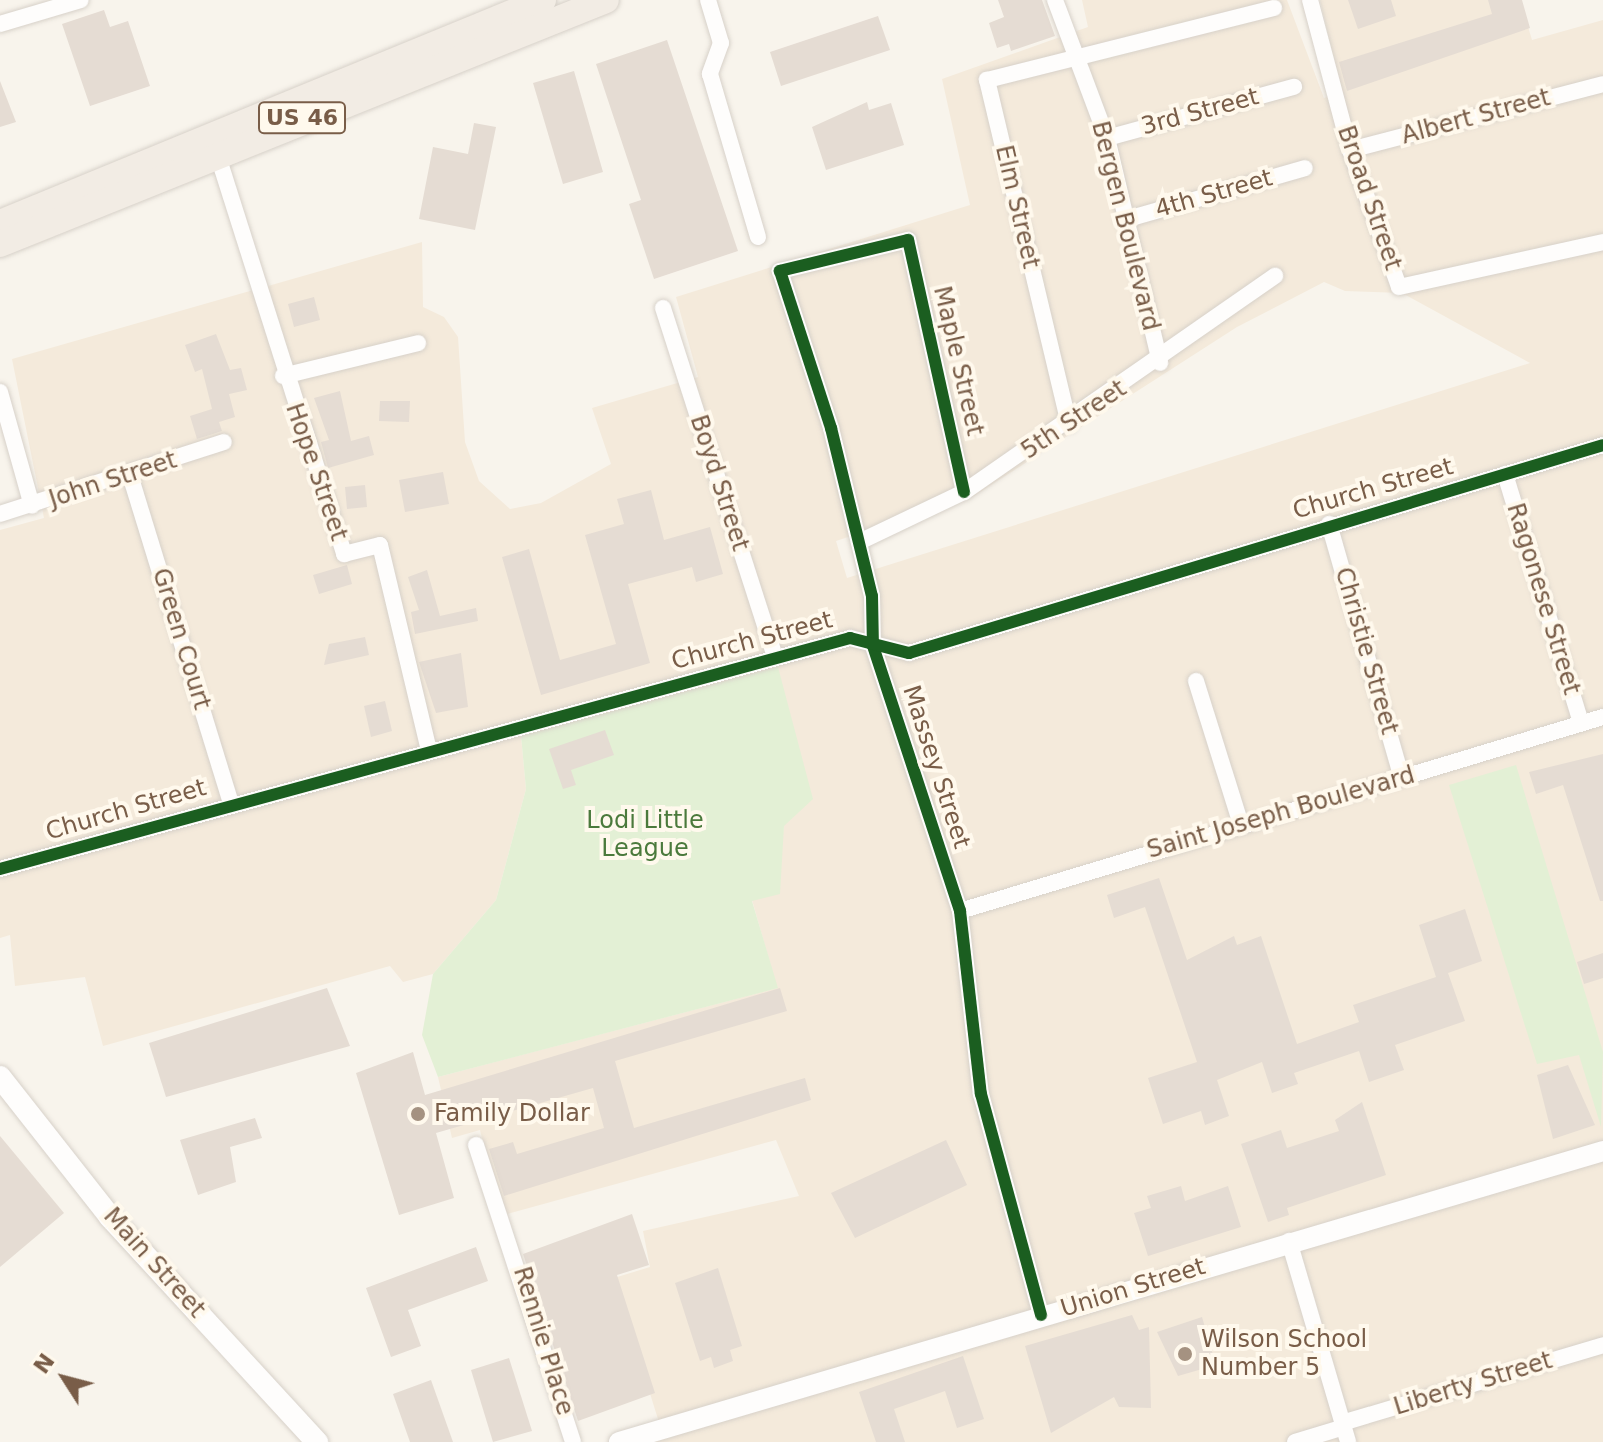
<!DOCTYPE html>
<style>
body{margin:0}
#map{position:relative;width:1603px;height:1442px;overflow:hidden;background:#f8f4ec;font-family:"DejaVu Sans",sans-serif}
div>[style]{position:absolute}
.residential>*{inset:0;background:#f4eadb}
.green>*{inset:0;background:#e3f0d5}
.building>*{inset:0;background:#e5dcd3}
.roads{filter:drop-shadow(0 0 2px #d7d1c9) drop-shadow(0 0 2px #d7d1c9)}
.minor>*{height:16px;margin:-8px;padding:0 8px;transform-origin:8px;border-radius:8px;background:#fefdfc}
.tertiary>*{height:20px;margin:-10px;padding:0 10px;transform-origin:10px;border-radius:10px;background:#fefdfc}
.secondary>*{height:22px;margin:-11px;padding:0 11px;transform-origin:11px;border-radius:11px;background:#fefdfc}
.trunk>*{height:26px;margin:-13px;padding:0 13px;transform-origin:13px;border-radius:13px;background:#f2ece4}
.cycleway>*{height:12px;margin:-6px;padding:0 6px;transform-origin:6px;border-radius:6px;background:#1b5e20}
.dots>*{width:22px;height:22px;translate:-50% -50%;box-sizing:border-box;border:4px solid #fff9ed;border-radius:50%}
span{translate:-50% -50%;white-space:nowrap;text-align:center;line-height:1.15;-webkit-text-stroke:8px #fff9ed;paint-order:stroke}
.shield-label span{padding:2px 6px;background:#fff9ed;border:2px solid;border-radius:6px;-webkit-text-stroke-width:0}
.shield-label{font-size:22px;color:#795d48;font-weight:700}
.street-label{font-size:24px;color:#795d48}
.park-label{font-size:24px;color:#4b7a3c}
.poi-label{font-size:24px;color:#795d48}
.left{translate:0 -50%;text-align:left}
.north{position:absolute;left:24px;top:1338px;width:80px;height:80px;-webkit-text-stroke:6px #fff9ed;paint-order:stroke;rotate:306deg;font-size:22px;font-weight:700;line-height:32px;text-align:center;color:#795d48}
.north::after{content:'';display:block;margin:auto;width:28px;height:36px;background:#795d48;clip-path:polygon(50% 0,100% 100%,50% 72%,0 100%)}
</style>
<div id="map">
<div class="residential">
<div style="clip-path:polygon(evenodd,1082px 0,1287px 0,1324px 98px,1341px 91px,1320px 0,1520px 0,1532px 40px,1603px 20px,1603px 1442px,618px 1442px,662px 1432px,614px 1278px,650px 1267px,643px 1231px,799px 1196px,776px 1140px,500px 1216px,480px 1130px,452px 1138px,438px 1077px,777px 988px,752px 900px,777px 873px,784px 826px,521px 736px,526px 789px,496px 900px,433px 974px,403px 982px,390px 966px,103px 1046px,85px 977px,15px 986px,10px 935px,0 938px,0 530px,44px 518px,12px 359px,422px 242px,423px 307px,444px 317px,458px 337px,465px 442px,479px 481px,510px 509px,541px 503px,611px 464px,592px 408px,698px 377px,676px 297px,970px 205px,942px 79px,1088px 27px,1082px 0,1324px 282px,1345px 291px,1402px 293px,1530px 363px,847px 578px,836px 541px,974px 496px,1237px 327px,1324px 282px)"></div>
</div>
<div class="green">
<div style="clip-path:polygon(778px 667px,813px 799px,784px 826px,780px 894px,752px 901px,778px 988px,438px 1077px,422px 1035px,433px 974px,496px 900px,526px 789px,521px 736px)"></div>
<div style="clip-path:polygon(1516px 765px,1603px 1052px,1601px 1127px,1579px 1055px,1537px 1064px,1449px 785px)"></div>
</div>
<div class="building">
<div style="clip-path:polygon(998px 0,1042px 0,1055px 36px,1011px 51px,1009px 44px,997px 48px,989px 23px,1004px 17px)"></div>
<div style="clip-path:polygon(1348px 0,1391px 0,1396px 16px,1358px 29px)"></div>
<div style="clip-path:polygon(1488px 0,1522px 0,1530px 28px,1347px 91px,1339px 62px,1492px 14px)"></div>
<div style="clip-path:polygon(104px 10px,110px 27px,128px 21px,150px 86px,90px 106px,62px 24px)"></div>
<div style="clip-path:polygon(878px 16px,890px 50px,781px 86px,770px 52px)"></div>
<div style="clip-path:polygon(667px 40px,738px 251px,654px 279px,629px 204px,641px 200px,596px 64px)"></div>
<div style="clip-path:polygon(574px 71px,603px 172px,563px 184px,533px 83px)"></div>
<div style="clip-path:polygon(0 81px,16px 122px,0 127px)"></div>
<div style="clip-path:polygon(867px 102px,869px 110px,891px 103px,904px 145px,826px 170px,812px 127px)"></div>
<div style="clip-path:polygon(474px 123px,496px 127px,475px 230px,419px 219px,433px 147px,468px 154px)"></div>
<div style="clip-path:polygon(314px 297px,320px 320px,294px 327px,288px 304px)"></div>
<div style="clip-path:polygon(216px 334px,230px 370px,241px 368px,247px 390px,229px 394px,235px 417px,219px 422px,222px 431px,197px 439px,190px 416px,212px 409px,202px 369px,195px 372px,185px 345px)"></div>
<div style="clip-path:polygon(340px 391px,351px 441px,369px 436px,374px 455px,328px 468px,321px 442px,329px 440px,314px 398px)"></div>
<div style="clip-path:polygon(380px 401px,410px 401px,409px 422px,379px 421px)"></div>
<div style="clip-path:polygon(443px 472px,449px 504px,405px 512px,399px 480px)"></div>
<div style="clip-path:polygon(365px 485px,367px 507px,347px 509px,345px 487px)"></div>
<div style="clip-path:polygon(651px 490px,664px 540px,710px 527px,723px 574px,696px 582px,692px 567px,628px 584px,650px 663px,541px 695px,502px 557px,529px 549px,560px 660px,616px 644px,585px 535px,624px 524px,617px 499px)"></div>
<div style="clip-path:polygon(347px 565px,352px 584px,319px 594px,313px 575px)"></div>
<div style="clip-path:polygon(427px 570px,440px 616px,476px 608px,478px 621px,415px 634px,411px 612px,419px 610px,408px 577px)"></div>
<div style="clip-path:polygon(365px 637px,369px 655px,324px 665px,329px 644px)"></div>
<div style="clip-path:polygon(461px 653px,468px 707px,436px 713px,419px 662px)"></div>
<div style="clip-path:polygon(385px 701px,392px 731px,371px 737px,364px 706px)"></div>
<div style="clip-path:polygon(605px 730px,614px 755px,571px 770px,576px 785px,563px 789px,549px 749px)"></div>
<div style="clip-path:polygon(1603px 754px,1603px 901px,1600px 901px,1563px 785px,1536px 794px,1529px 772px)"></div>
<div style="clip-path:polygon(1159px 878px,1187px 960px,1234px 936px,1237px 945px,1261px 936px,1297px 1044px,1359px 1022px,1353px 1005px,1436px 977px,1419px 925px,1465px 909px,1482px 961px,1448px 973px,1465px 1021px,1395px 1045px,1404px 1070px,1369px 1082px,1359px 1051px,1294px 1073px,1298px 1084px,1272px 1093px,1262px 1062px,1217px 1080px,1229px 1116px,1205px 1125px,1201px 1111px,1163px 1124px,1148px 1078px,1197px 1062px,1145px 907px,1114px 918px,1107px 895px)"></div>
<div style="clip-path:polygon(1603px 953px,1603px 978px,1584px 984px,1577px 962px)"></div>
<div style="clip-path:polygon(327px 988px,350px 1046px,166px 1097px,149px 1043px)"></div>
<div style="clip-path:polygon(780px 988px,787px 1011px,615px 1061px,625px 1096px,634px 1128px,805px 1078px,811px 1100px,504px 1196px,489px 1149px,513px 1142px,517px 1154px,604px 1128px,593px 1088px,436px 1133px,454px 1198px,399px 1215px,356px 1073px,413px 1052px,425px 1095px)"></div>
<div style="clip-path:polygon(1568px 1065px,1595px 1125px,1553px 1139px,1537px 1075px)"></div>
<div style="clip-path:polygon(1362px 1102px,1386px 1175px,1287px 1208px,1289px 1215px,1268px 1222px,1241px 1144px,1281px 1130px,1287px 1148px,1339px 1131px,1335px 1120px)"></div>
<div style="clip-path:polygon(255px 1118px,262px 1138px,230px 1147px,236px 1182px,198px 1195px,180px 1140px)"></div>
<div style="clip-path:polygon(0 1136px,64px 1213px,0 1267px)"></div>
<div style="clip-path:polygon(946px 1140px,967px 1185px,855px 1238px,831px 1193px)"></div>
<div style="clip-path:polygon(1181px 1186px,1185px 1201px,1228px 1186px,1241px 1227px,1148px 1256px,1134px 1213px,1151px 1208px,1147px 1196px)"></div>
<div style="clip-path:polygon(632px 1214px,649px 1265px,617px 1275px,655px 1393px,578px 1421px,523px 1254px)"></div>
<div style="clip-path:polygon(476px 1247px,488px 1281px,408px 1310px,421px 1346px,391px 1357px,366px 1288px)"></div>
<div style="clip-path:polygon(718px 1268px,742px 1346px,730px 1350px,733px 1361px,714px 1368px,711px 1357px,700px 1361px,675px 1283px)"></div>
<div style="clip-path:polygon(1132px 1315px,1139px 1330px,1149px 1327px,1151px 1408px,1119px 1407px,1114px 1397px,1051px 1433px,1025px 1346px)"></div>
<div style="clip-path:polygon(1202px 1317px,1216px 1365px,1178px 1376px,1157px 1332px)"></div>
<div style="clip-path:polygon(963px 1356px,984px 1419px,957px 1428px,945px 1391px,894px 1409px,905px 1442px,876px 1442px,859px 1392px)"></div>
<div style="clip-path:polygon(509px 1358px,532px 1431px,493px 1442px,471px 1370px)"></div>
<div style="clip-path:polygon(431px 1380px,453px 1442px,410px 1442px,393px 1394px)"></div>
</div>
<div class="roads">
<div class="minor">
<div style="left:708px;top:0;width:45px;rotate:73.2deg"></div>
<div style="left:721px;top:43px;width:33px;rotate:110deg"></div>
<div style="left:710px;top:74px;width:170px;rotate:73.6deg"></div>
<div style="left:1055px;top:0;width:147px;rotate:69.4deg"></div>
<div style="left:1107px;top:138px;width:231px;rotate:76.7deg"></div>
<div style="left:1310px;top:0;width:155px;rotate:75.1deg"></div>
<div style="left:1350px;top:150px;width:145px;rotate:70.3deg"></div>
<div style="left:1399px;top:287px;width:209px;rotate:-12.4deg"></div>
<div style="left:0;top:24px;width:84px;rotate:-16.5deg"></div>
<div style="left:1107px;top:138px;width:194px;rotate:-15.3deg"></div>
<div style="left:1350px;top:150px;width:261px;rotate:-14.6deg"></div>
<div style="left:217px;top:153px;width:421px;rotate:72.4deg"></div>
<div style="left:344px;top:554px;width:37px;rotate:-14deg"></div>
<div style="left:380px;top:545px;width:212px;rotate:76.6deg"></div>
<div style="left:1124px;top:220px;width:188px;rotate:-16deg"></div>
<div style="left:663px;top:308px;width:367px;rotate:72.2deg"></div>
<div style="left:283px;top:376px;width:139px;rotate:-13.7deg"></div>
<div style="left:0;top:392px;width:118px;rotate:74.3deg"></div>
<div style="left:1069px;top:424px;width:354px;rotate:-103.4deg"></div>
<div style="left:987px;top:80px;width:296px;rotate:-14.1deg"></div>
<div style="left:1505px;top:474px;width:260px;rotate:73deg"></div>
<div style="left:130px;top:475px;width:343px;rotate:72.9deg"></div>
<div style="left:964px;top:492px;width:258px;rotate:-102.5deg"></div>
<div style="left:908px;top:240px;width:132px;rotate:166.4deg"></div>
<div style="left:780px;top:271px;width:165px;rotate:72deg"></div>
<div style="left:831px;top:428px;width:173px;rotate:76.3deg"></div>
<div style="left:872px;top:596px;width:50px;rotate:88.9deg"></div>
<div style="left:873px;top:646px;width:279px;rotate:71.8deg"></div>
<div style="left:960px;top:911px;width:184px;rotate:83.5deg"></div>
<div style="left:981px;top:1094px;width:229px;rotate:74.8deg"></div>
<div style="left:0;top:514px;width:235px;rotate:-17.8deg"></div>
<div style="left:1329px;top:524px;width:264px;rotate:74deg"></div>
<div style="left:859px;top:542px;width:116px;rotate:-25.5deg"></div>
<div style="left:964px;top:492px;width:379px;rotate:-34.8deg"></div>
<div style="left:1196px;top:681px;width:151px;rotate:72.6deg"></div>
<div style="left:0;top:869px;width:881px;rotate:-15.2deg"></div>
<div style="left:850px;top:638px;width:61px;rotate:14.3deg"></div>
<div style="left:909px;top:653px;width:724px;rotate:-16.68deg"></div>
<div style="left:960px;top:911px;width:672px;rotate:-16.79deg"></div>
<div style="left:476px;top:1145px;width:312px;rotate:71.9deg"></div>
<div style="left:1289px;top:1241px;width:209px;rotate:73.6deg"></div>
<div style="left:1342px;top:1423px;width:272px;rotate:-16.6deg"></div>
<div style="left:1295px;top:1442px;width:51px;rotate:-17deg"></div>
</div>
<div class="tertiary">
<div style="left:619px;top:1442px;width:1026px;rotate:-16.47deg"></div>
</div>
<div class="secondary">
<div style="left:0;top:1077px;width:178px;rotate:51.8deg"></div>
<div style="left:110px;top:1217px;width:306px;rotate:47.4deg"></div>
</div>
<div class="trunk">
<div style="left:0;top:223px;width:587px;rotate:-22.33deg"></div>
<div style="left:0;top:244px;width:653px;rotate:-21.93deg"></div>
</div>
</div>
<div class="cycleway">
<div style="left:964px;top:492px;width:258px;rotate:-102.5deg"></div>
<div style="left:908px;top:240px;width:132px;rotate:166.4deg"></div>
<div style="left:780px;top:271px;width:165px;rotate:72deg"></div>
<div style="left:831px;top:428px;width:173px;rotate:76.3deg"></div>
<div style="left:872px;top:596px;width:50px;rotate:88.9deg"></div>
<div style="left:873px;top:646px;width:279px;rotate:71.8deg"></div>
<div style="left:960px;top:911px;width:184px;rotate:83.5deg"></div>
<div style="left:981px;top:1094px;width:229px;rotate:74.8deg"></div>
<div style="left:0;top:869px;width:881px;rotate:-15.2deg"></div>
<div style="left:850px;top:638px;width:61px;rotate:14.3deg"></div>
<div style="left:909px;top:653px;width:724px;rotate:-16.68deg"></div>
</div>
<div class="dots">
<div style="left:418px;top:1114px;background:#a59281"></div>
<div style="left:1185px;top:1354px;background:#a59281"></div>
</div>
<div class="shield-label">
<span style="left:302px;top:118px">US 46</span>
</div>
<div class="street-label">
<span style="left:1200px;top:112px;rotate:-15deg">3rd Street</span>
<span style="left:1476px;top:117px;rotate:-15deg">Albert Street</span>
<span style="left:1214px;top:194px;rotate:-16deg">4th Street</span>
<span style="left:1369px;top:198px;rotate:71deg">Broad Street</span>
<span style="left:1017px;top:207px;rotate:77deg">Elm Street</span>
<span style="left:1125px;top:226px;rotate:76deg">Bergen Boulevard</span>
<span style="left:958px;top:361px;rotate:77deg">Maple Street</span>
<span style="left:1074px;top:420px;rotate:-34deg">5th Street</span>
<span style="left:316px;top:472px;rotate:71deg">Hope Street</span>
<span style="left:113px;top:480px;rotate:-18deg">John Street</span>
<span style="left:719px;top:483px;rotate:72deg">Boyd Street</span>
<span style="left:1373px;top:489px;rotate:-16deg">Church Street</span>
<span style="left:1543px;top:599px;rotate:73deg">Ragonese Street</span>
<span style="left:181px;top:639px;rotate:73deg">Green Court</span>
<span style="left:752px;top:641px;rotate:-15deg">Church Street</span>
<span style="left:1366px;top:651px;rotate:74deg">Christie Street</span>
<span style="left:936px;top:767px;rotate:72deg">Massey Street</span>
<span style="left:126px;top:810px;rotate:-16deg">Church Street</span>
<span style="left:1281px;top:813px;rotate:-16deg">Saint Joseph Boulevard</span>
<span style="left:154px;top:1263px;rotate:48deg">Main Street</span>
<span style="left:1133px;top:1288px;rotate:-17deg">Union Street</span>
<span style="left:543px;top:1341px;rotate:73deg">Rennie Place</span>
<span style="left:1473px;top:1384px;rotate:-17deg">Liberty Street</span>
</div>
<div class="park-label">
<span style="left:645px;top:835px">Lodi Little<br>League</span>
</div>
<div class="poi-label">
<span class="left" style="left:434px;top:1114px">Family Dollar</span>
<span class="left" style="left:1201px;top:1354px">Wilson School<br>Number 5</span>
</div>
<div class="north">N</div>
</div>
